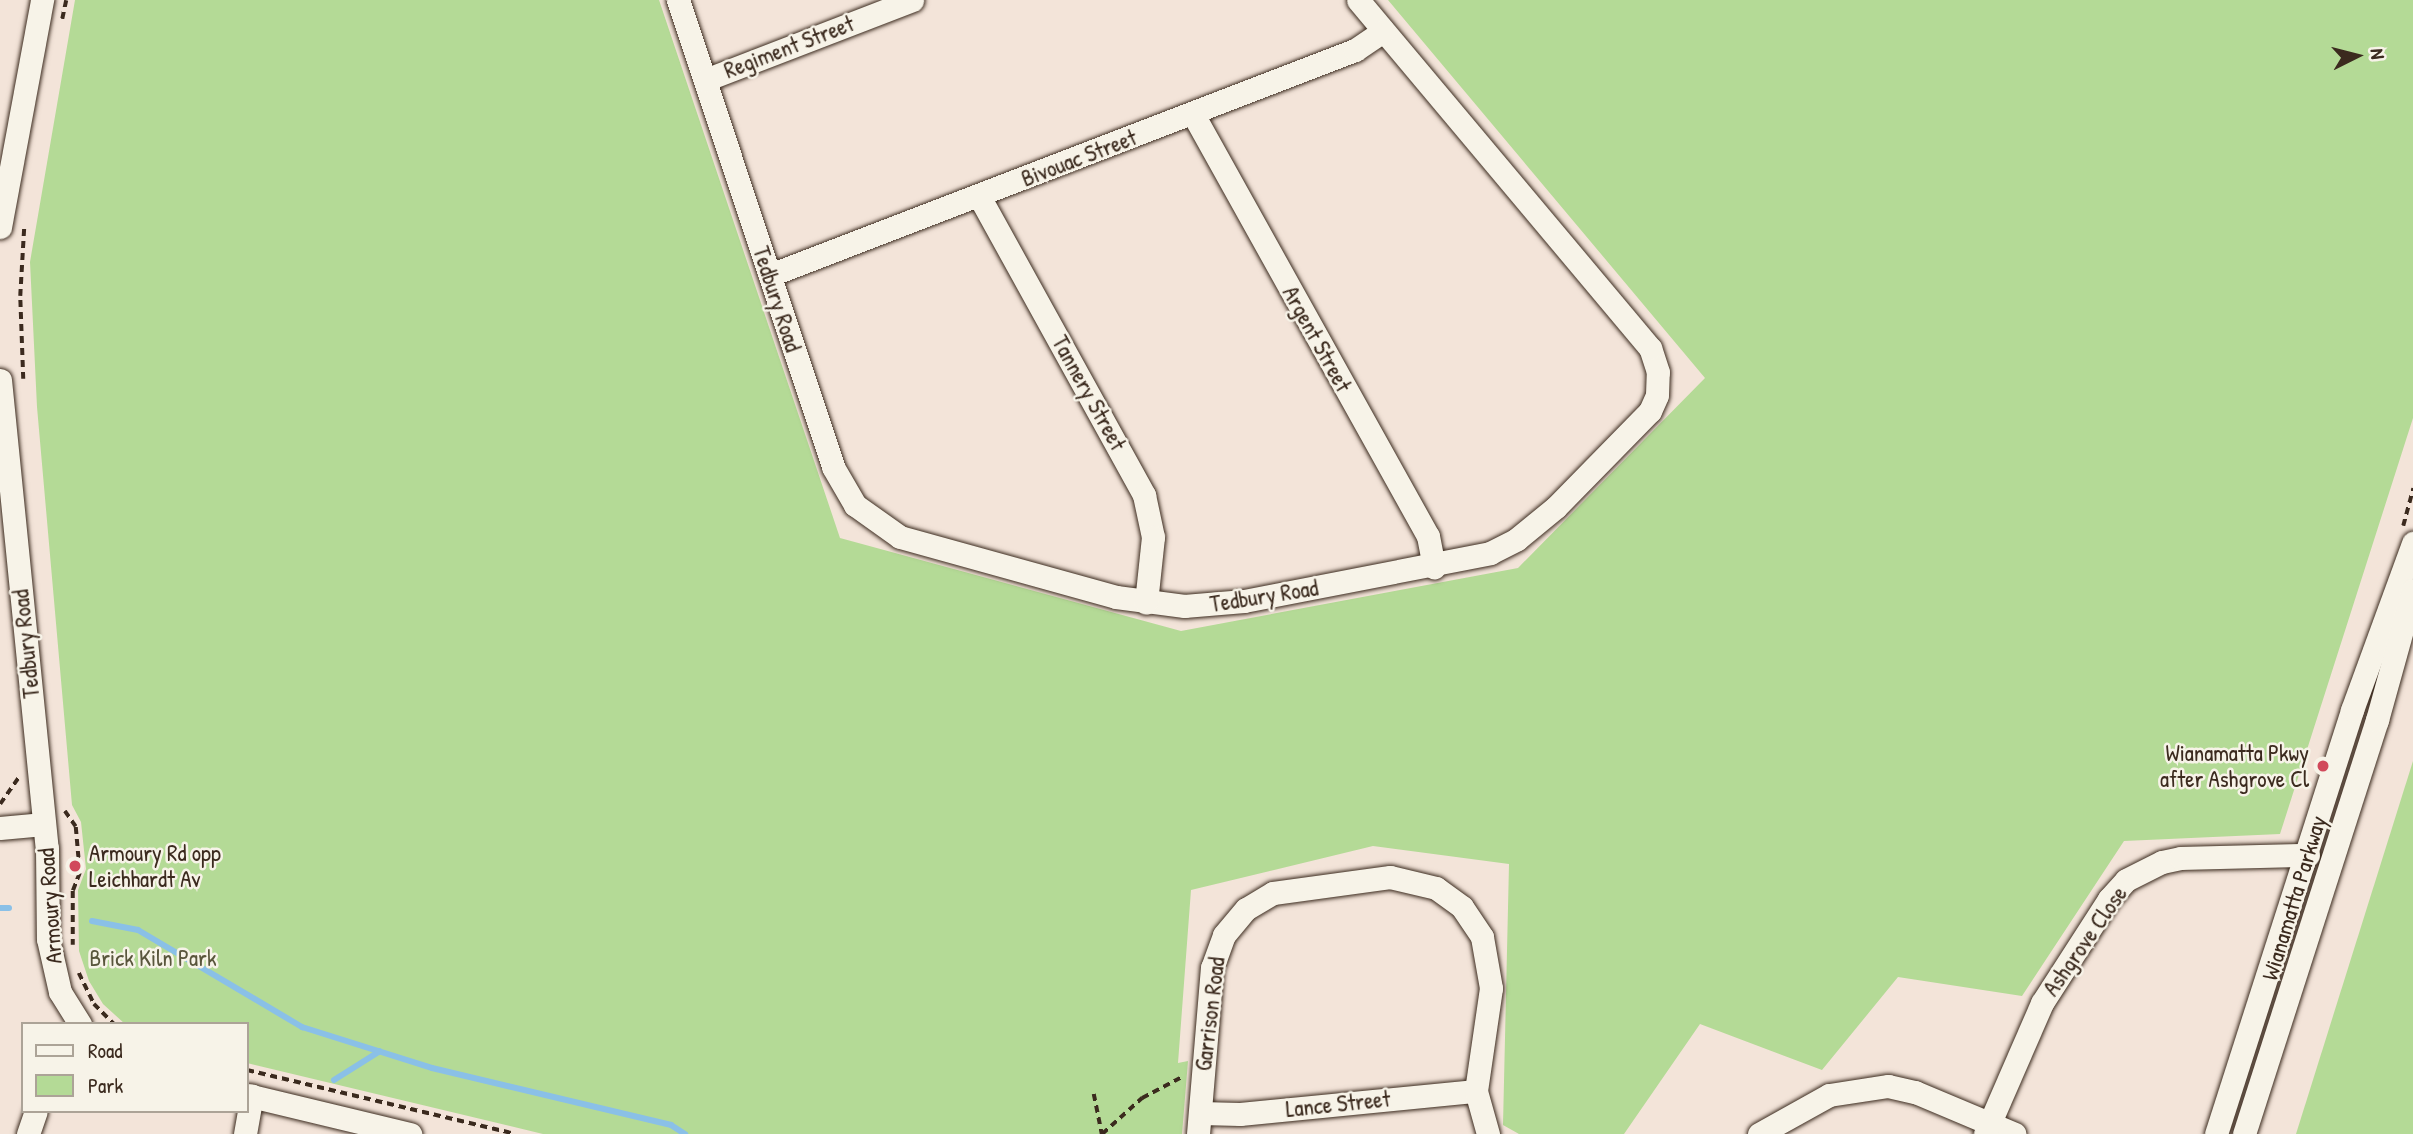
<!DOCTYPE html>
<style>
body{margin:0}
#map{position:relative;width:2413px;height:1134px;overflow:hidden;background:#f3e4d9;font-family:"Patrick Hand",sans-serif}
div>[style]{position:absolute}
.green>*{inset:0;background:#b4da96}
.stream>*{height:6px;margin:-3px;padding:0 3px;transform-origin:3px;border-radius:3px;background:#8ac0e7}
.path>*{height:3.5px;margin-top:-1.75px;transform-origin:0;background:repeating-linear-gradient(90deg,#3b2a1e 0 7px,transparent 0 12px)}
.roads{filter:drop-shadow(0 0 2px #3b2a1e) drop-shadow(0 0 2px #3b2a1e)}
.minor>*{height:23px;margin:-11.5px;padding:0 11.5px;transform-origin:11.5px;border-radius:11.5px;background:#f7f3e8}
.dots>*{width:19px;height:19px;translate:-50% -50%;box-sizing:border-box;border:4px solid #f7f3e8;border-radius:50%}
span{translate:-50% -50%;white-space:nowrap;text-align:center;line-height:1.15;-webkit-text-stroke:5px #f7f3e8;paint-order:stroke}
.street-label{font-size:23px;color:#3b2a1e}
.poi-label{font-size:23px;color:#3b2a1e}
.right{translate:-100% -50%;text-align:right}
.left{translate:0 -50%;text-align:left}
.park-label{font-size:23px;color:#59563c}
.legend{position:absolute;left:21px;top:1022px;width:228px;height:91px;box-sizing:border-box;background:#f7f3e8;border:2px solid #aca397;margin:0;padding:9px 12px;list-style:none;font-size:21px;color:#3b2a1e}
.legend li{display:flex;align-items:center;gap:14px;height:35px}
.legend b{width:35px;border:2px solid #aca397}
.north{position:absolute;left:2322px;top:21px;width:70px;height:70px;-webkit-text-stroke:5px #f7f3e8;paint-order:stroke;rotate:84deg;font-size:19px;font-weight:700;line-height:28px;text-align:center;color:#3b2a1e}
.north::after{content:'';display:block;margin:auto;width:24px;height:32px;background:#3b2a1e;clip-path:polygon(50% 0,100% 100%,50% 72%,0 100%)}
</style>
<div id="map">
<div class="green">
<div style="clip-path:polygon(75px 0,659px 0,840px 538px,1181px 631px,1518px 568px,1705px 378px,1388px 0,2413px 0,2413px 418px,2280px 834px,2124px 841px,2022px 996px,1898px 977px,1822px 1070px,1700px 1024px,1624px 1134px,1519px 1134px,1503px 1125px,1509px 864px,1373px 846px,1191px 890px,1178px 1063px,1188px 1061px,1182px 1134px,543px 1134px,247px 1063px,247px 1024px,125px 1024px,103px 1004px,89px 981px,79px 951px,78px 890px,86px 869px,81px 822px,72px 805px,37px 407px,30px 262px)"></div>
<div style="clip-path:polygon(2413px 761px,2413px 1134px,2296px 1134px)"></div>
</div>
<div class="stream">
<div style="left:0;top:908px;width:9px"></div>
<div style="left:92px;top:921px;width:47px;rotate:11.1deg"></div>
<div style="left:138px;top:930px;width:191px;rotate:30.6deg"></div>
<div style="left:302px;top:1027px;width:136px;rotate:17.5deg"></div>
<div style="left:432px;top:1068px;width:246px;rotate:13.4deg"></div>
<div style="left:671px;top:1125px;width:17px;rotate:33deg"></div>
<div style="left:334px;top:1080px;width:54px;rotate:-32.2deg"></div>
</div>
<div class="path">
<div style="left:62px;top:19px;width:19px;rotate:-78deg"></div>
<div style="left:23px;top:379px;width:83px;rotate:-92.1deg"></div>
<div style="left:20px;top:296px;width:70px;rotate:-86.7deg"></div>
<div style="left:2403px;top:526px;width:39px;rotate:-75deg"></div>
<div style="left:0;top:804px;width:33px;rotate:-55deg"></div>
<div style="left:65px;top:811px;width:19px;rotate:55deg"></div>
<div style="left:76px;top:827px;width:46px;rotate:85deg"></div>
<div style="left:80px;top:873px;width:19px;rotate:111deg"></div>
<div style="left:73px;top:891px;width:54px;rotate:90deg"></div>
<div style="left:79px;top:973px;width:34px;rotate:64deg"></div>
<div style="left:94px;top:1004px;width:28px;rotate:45deg"></div>
<div style="left:247px;top:1070px;width:276px;rotate:13.4deg"></div>
<div style="left:1094px;top:1094px;width:41px;rotate:78.7deg"></div>
<div style="left:1102px;top:1134px;width:54px;rotate:-42deg"></div>
<div style="left:1142px;top:1098px;width:45px;rotate:-27.7deg"></div>
</div>
<div class="roads">
<div class="minor">
<div style="left:678px;top:0;width:492px;rotate:71.6deg"></div>
<div style="left:833px;top:467px;width:44px;rotate:59.9deg"></div>
<div style="left:855px;top:505px;width:55px;rotate:35.4deg"></div>
<div style="left:900px;top:537px;width:224px;rotate:15.5deg"></div>
<div style="left:1116px;top:597px;width:69px;rotate:7.5deg"></div>
<div style="left:1184px;top:606px;width:60px;rotate:-4.8deg"></div>
<div style="left:1244px;top:601px;width:251px;rotate:-11deg"></div>
<div style="left:1490px;top:553px;width:30px;rotate:-27deg"></div>
<div style="left:1517px;top:539px;width:50px;rotate:-39.4deg"></div>
<div style="left:1556px;top:507px;width:134px;rotate:-45.6deg"></div>
<div style="left:1650px;top:411px;width:17px;rotate:-66deg"></div>
<div style="left:1657px;top:395px;width:23px;rotate:-88deg"></div>
<div style="left:1658px;top:372px;width:25px;rotate:-108deg"></div>
<div style="left:1650px;top:348px;width:454px;rotate:-130deg"></div>
<div style="left:705px;top:80px;width:222px;rotate:-21.1deg"></div>
<div style="left:1193px;top:114px;width:483px;rotate:60.9deg"></div>
<div style="left:1428px;top:536px;width:32px;rotate:79deg"></div>
<div style="left:979px;top:196px;width:342px;rotate:61.1deg"></div>
<div style="left:1144px;top:495px;width:43px;rotate:77.9deg"></div>
<div style="left:1153px;top:537px;width:66px;rotate:96.1deg"></div>
<div style="left:0;top:227px;width:231px;rotate:-79.5deg"></div>
<div style="left:770px;top:275px;width:627px;rotate:-21.04deg"></div>
<div style="left:1355px;top:50px;width:34px;rotate:-34deg"></div>
<div style="left:0;top:380px;width:470px;rotate:84.3deg"></div>
<div style="left:47px;top:848px;width:91px;rotate:89.4deg"></div>
<div style="left:48px;top:939px;width:54px;rotate:77.2deg"></div>
<div style="left:60px;top:992px;width:38px;rotate:58deg"></div>
<div style="left:0;top:828px;width:44px;rotate:-5.2deg"></div>
<div style="left:247px;top:1095px;width:168px;rotate:13.5deg"></div>
<div style="left:1200px;top:1113px;width:40px;rotate:1.4deg"></div>
<div style="left:1240px;top:1114px;width:237px;rotate:-5.6deg"></div>
<div style="left:28px;top:1134px;width:24px;rotate:-71deg"></div>
<div style="left:245px;top:1134px;width:39px;rotate:-80deg"></div>
<div style="left:1198px;top:1134px;width:167px;rotate:-85.2deg"></div>
<div style="left:1212px;top:968px;width:35px;rotate:-70deg"></div>
<div style="left:1224px;top:935px;width:34px;rotate:-50deg"></div>
<div style="left:1246px;top:909px;width:31px;rotate:-31deg"></div>
<div style="left:1273px;top:893px;width:118px;rotate:-7.8deg"></div>
<div style="left:1390px;top:877px;width:47px;rotate:13.4deg"></div>
<div style="left:1436px;top:888px;width:32px;rotate:36deg"></div>
<div style="left:1462px;top:907px;width:36px;rotate:56deg"></div>
<div style="left:1482px;top:937px;width:52px;rotate:80deg"></div>
<div style="left:1491px;top:988px;width:104px;rotate:98.3deg"></div>
<div style="left:1476px;top:1091px;width:45px;rotate:74.4deg"></div>
<div style="left:1759px;top:1134px;width:80px;rotate:-29.1deg"></div>
<div style="left:1829px;top:1095px;width:60px;rotate:-8.7deg"></div>
<div style="left:1888px;top:1086px;width:28px;rotate:13deg"></div>
<div style="left:1915px;top:1092px;width:108px;rotate:22.8deg"></div>
<div style="left:1985px;top:1134px;width:143px;rotate:-66.5deg"></div>
<div style="left:2042px;top:1003px;width:124px;rotate:-57.2deg"></div>
<div style="left:2109px;top:899px;width:25px;rotate:-48deg"></div>
<div style="left:2126px;top:880px;width:40px;rotate:-26.6deg"></div>
<div style="left:2162px;top:862px;width:19px;rotate:-12deg"></div>
<div style="left:2181px;top:858px;width:127px;rotate:-1.4deg"></div>
<div style="left:2216px;top:1134px;width:445px;rotate:-72.2deg"></div>
<div style="left:2352px;top:710px;width:178px;rotate:-69.9deg"></div>
<div style="left:2244px;top:1134px;width:435px;rotate:-72.2deg"></div>
<div style="left:2377px;top:720px;width:135px;rotate:-74.5deg"></div>
</div>
</div>
<div class="dots">
<div style="left:2323px;top:766px;background:#d1495b"></div>
<div style="left:75px;top:866px;background:#d1495b"></div>
</div>
<div class="street-label">
<span style="left:789px;top:47px;rotate:-21deg">Regiment Street</span>
<span style="left:1079px;top:158px;rotate:-21deg">Bivouac Street</span>
<span style="left:777px;top:299px;rotate:72deg">Tedbury Road</span>
<span style="left:1317px;top:339px;rotate:61deg">Argent Street</span>
<span style="left:1089px;top:393px;rotate:61deg">Tannery Street</span>
<span style="left:1264px;top:596px;rotate:-9deg">Tedbury Road</span>
<span style="left:26px;top:644px;rotate:-96deg">Tedbury Road</span>
<span style="left:2294px;top:898px;rotate:-73deg">Wianamatta Parkway</span>
<span style="left:50px;top:906px;rotate:-94deg">Armoury Road</span>
<span style="left:2085px;top:941px;rotate:-55deg">Ashgrove Close</span>
<span style="left:1210px;top:1014px;rotate:-83deg">Garrison Road</span>
<span style="left:1338px;top:1104px;rotate:-6deg">Lance Street</span>
</div>
<div class="poi-label">
<span class="right" style="left:2309px;top:766px">Wianamatta Pkwy<br>after Ashgrove Cl</span>
<span class="left" style="left:89px;top:866px">Armoury Rd opp<br>Leichhardt Av</span>
</div>
<div class="park-label">
<span style="left:153px;top:958px">Brick Kiln Park</span>
</div>
<ul class="legend">
<li><b style="height:9px;background:#f7f3e8"></b>Road</li>
<li><b style="height:19px;background:#b4da96"></b>Park</li>
</ul>
<div class="north">N</div>
</div>
